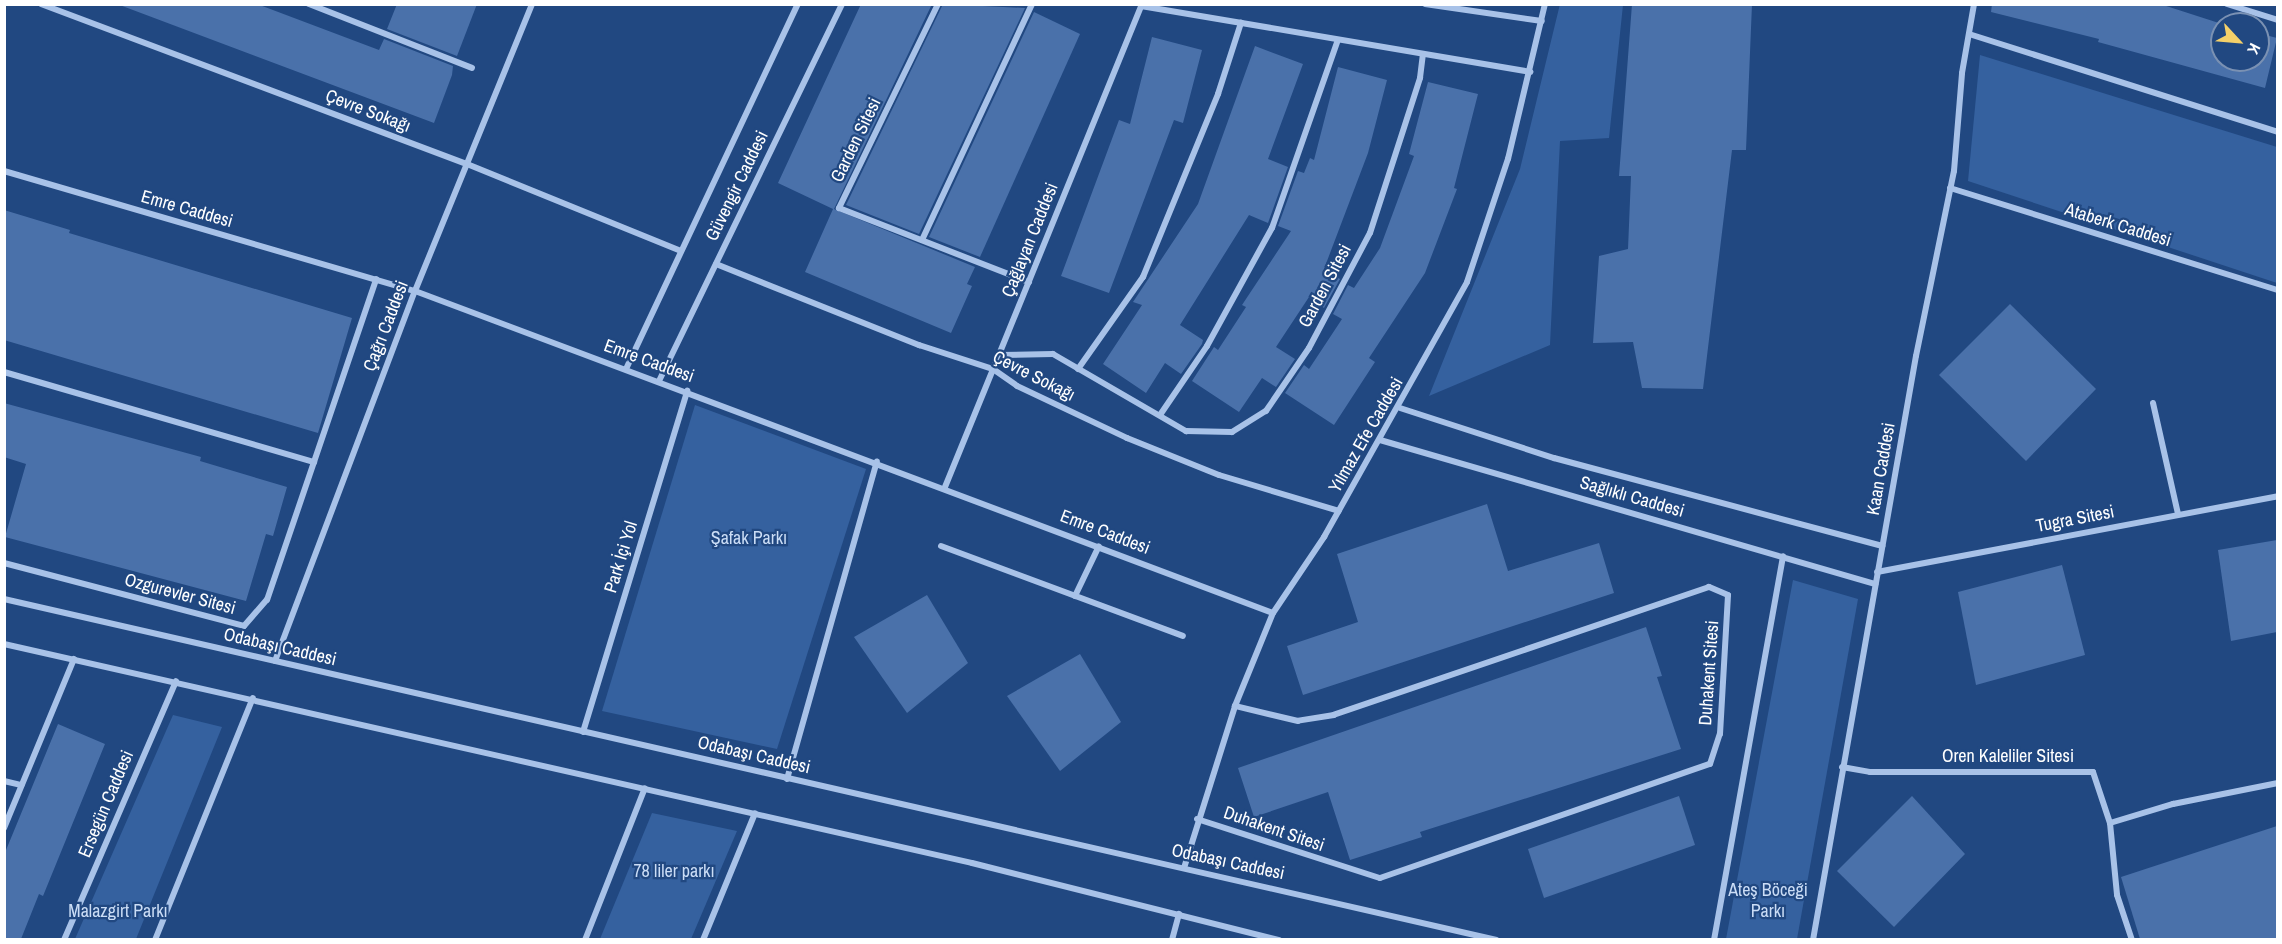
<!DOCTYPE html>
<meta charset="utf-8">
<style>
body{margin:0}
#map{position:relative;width:2282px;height:944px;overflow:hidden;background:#214881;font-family:"Archivo Narrow",sans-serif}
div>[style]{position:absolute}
.green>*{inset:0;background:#35619f}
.building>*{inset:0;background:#4a71aa}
.minor>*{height:6px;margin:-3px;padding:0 3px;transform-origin:3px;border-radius:3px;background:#a8c2e8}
span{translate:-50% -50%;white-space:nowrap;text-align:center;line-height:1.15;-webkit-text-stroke:4.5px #214881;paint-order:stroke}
.street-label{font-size:18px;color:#fff}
.park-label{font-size:18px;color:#cbddf6}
.frame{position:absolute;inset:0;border:6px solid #fff;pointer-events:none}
.north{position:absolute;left:2210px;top:12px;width:60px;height:60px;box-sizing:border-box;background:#214881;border:2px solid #7a91b3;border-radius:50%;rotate:116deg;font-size:16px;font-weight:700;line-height:24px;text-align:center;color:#fff}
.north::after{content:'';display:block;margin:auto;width:21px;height:27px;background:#f4d069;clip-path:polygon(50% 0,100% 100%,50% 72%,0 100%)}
</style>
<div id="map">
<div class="green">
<div style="clip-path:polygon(1560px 4px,1623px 5px,1609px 138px,1560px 141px,1550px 345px,1429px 396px,1520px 169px)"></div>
<div style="clip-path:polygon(1980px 55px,2277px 147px,2277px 283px,1968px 181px)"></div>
<div style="clip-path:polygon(695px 405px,866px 469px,777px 749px,602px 711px)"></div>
<div style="clip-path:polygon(1793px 580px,1858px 599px,1797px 939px,1726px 939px)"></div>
<div style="clip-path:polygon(173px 715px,222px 727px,136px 939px,75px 939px)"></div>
<div style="clip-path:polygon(652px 813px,737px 831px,691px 939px,600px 939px)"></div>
</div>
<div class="building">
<div style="clip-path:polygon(117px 4px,257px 4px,379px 50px,384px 39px,453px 66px,452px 75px,434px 123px)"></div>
<div style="clip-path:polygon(397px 4px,477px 4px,457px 56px,387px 29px)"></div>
<div style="clip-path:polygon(861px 4px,932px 4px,834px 209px,975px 267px,967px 284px,972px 286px,951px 333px,805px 272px,833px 209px,778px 183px)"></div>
<div style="clip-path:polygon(943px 4px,1025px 8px,919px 234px,846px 205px)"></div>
<div style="clip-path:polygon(1632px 4px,1752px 4px,1746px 150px,1732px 150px,1703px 389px,1642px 388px,1633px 342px,1593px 343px,1599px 256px,1628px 249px,1631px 176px,1619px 176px)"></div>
<div style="clip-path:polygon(1992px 4px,2160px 4px,2222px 24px,2222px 60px,2258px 60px,2258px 33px,2277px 38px,2265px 88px,2098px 42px,2099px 39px,1991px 12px)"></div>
<div style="clip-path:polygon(1034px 12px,1080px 34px,980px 257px,929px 237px)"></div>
<div style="clip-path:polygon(1152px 37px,1202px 50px,1183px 123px,1174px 120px,1109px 293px,1061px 276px,1119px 120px,1130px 124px)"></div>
<div style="clip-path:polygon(1255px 46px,1303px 64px,1268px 159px,1288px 167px,1268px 223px,1249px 215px,1180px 325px,1203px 340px,1202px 344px,1181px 374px,1165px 363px,1146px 393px,1103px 364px,1142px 305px,1133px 302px,1198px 204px)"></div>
<div style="clip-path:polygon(1338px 67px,1387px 80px,1368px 153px,1324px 269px,1340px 279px,1324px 308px,1309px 297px,1276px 347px,1295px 359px,1276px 387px,1262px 378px,1239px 412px,1192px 381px,1214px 347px,1218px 350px,1246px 307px,1242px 305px,1291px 231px,1278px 226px,1298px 171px,1304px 173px,1310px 158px,1314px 160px)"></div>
<div style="clip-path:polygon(1428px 82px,1478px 94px,1454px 188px,1457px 189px,1425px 273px,1369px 358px,1375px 362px,1334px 425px,1285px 393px,1304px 365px,1309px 369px,1342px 319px,1333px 314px,1348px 285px,1354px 288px,1380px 248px,1414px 156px,1409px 154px)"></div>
<div style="clip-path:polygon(4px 210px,70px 230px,69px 233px,352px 318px,318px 433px,4px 340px)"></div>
<div style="clip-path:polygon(2010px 304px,2096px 389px,2026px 461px,1939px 375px)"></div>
<div style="clip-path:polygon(4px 403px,201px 457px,200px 461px,287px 487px,273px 536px,266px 534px,246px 601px,5px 537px,26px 464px,4px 457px)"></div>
<div style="clip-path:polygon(1487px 504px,1508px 571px,1599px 543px,1614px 593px,1303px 695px,1287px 646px,1358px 622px,1337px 554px)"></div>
<div style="clip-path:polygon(2277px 540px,2277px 632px,2231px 641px,2218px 550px)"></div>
<div style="clip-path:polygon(2062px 565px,2085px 655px,1976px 685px,1958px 592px)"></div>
<div style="clip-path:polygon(927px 595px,968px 663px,907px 713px,854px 637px)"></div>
<div style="clip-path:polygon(1646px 627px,1662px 676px,1657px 677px,1681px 749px,1420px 832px,1422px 837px,1350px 860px,1328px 792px,1254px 817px,1238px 768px)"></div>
<div style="clip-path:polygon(1080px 654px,1121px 722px,1060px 771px,1007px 696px)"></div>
<div style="clip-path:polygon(58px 724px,105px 744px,43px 896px,39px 894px,21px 939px,4px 939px,4px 855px)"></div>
<div style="clip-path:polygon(1679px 796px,1695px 845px,1544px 898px,1528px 849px)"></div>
<div style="clip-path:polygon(1912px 796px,1965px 854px,1894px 927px,1837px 871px)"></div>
<div style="clip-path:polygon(2277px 826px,2277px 939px,2140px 939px,2121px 877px)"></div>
</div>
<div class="minor">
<div style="left:41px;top:4px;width:455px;rotate:20.6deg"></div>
<div style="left:467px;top:164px;width:231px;rotate:22.1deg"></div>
<div style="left:309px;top:4px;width:175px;rotate:21.4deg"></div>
<div style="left:938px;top:4px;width:227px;rotate:115.9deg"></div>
<div style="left:839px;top:208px;width:204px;rotate:21.3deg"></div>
<div style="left:1425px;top:4px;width:118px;rotate:8.3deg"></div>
<div style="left:2227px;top:4px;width:53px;rotate:17.4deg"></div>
<div style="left:1141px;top:6px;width:395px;rotate:9.6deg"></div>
<div style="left:1969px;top:34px;width:324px;rotate:17.6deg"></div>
<div style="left:4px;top:171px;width:428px;rotate:16.3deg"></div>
<div style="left:415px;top:291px;width:916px;rotate:20.57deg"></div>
<div style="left:1950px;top:188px;width:343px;rotate:17.3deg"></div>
<div style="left:922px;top:240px;width:260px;rotate:-65deg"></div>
<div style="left:716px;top:264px;width:219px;rotate:21.8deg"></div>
<div style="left:919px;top:345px;width:78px;rotate:18deg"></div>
<div style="left:993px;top:369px;width:29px;rotate:35deg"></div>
<div style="left:1017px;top:386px;width:122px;rotate:25.3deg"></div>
<div style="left:1127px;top:438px;width:99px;rotate:21.9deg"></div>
<div style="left:1219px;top:475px;width:125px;rotate:16.7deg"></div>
<div style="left:999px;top:355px;width:54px;rotate:-1.1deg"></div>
<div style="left:1053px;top:354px;width:154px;rotate:30.1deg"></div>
<div style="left:1186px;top:431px;width:46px;rotate:1.2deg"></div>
<div style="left:1232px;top:432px;width:40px;rotate:-32deg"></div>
<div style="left:1266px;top:411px;width:76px;rotate:-55.7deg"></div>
<div style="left:1309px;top:348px;width:130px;rotate:-62.1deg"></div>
<div style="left:1370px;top:233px;width:163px;rotate:-72.1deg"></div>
<div style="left:1420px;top:78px;width:24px;rotate:-83deg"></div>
<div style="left:626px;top:369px;width:403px;rotate:-64.8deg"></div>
<div style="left:1078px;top:369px;width:113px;rotate:-54.8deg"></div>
<div style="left:1143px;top:277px;width:198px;rotate:-67.7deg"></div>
<div style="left:1218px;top:94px;width:75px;rotate:-72.1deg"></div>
<div style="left:4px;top:372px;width:323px;rotate:16.2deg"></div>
<div style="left:659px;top:381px;width:419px;rotate:-64.1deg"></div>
<div style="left:2153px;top:403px;width:114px;rotate:77.3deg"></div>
<div style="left:1400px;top:408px;width:162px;rotate:18deg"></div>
<div style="left:1554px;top:458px;width:340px;rotate:15deg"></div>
<div style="left:1160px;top:415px;width:83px;rotate:-55.7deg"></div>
<div style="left:1207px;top:346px;width:135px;rotate:-61.2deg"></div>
<div style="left:1272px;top:228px;width:199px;rotate:-70.7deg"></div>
<div style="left:1380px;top:440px;width:516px;rotate:16.22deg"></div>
<div style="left:945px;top:487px;width:522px;rotate:-67.81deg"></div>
<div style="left:941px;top:546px;width:258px;rotate:20.4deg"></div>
<div style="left:4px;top:563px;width:248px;rotate:14.7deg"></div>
<div style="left:244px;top:626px;width:35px;rotate:-49deg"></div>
<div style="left:267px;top:600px;width:339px;rotate:-71.2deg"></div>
<div style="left:1877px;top:572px;width:408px;rotate:-10.7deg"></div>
<div style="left:1075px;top:596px;width:55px;rotate:-64.4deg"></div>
<div style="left:4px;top:599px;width:1531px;rotate:12.87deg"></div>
<div style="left:4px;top:644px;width:992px;rotate:12.75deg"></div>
<div style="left:972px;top:863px;width:317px;rotate:14.1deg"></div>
<div style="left:275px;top:661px;width:396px;rotate:-69.3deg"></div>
<div style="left:415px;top:291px;width:310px;rotate:-67.8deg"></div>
<div style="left:583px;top:732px;width:357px;rotate:-73deg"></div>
<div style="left:1842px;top:767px;width:28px;rotate:10deg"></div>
<div style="left:1870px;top:772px;width:223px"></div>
<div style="left:2093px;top:772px;width:54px;rotate:71.6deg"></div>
<div style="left:2110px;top:823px;width:66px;rotate:-16.8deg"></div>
<div style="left:2173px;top:804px;width:107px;rotate:-11.3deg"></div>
<div style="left:787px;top:779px;width:330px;rotate:-74.2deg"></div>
<div style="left:4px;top:781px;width:18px;rotate:13deg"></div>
<div style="left:1197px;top:819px;width:192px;rotate:17.9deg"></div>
<div style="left:1380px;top:878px;width:349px;rotate:-19.1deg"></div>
<div style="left:1710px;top:764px;width:32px;rotate:-72deg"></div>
<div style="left:1720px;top:734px;width:139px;rotate:-86.7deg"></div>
<div style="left:1728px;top:595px;width:21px;rotate:-157deg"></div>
<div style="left:1709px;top:587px;width:396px;rotate:161.2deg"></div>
<div style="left:1334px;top:715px;width:36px;rotate:171deg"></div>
<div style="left:1298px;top:721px;width:65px;rotate:-166.6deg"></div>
<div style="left:2110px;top:823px;width:72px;rotate:84.4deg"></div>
<div style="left:2117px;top:895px;width:47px;rotate:71.6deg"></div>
<div style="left:4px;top:828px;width:183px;rotate:-67.5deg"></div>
<div style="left:1184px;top:868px;width:170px;rotate:-72.5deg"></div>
<div style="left:1235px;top:706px;width:100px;rotate:-67.8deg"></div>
<div style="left:1273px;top:613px;width:92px;rotate:-56.1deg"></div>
<div style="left:1324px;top:537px;width:292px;rotate:-60.7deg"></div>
<div style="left:1467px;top:282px;width:130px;rotate:-71.6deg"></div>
<div style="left:1508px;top:159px;width:159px;rotate:-76.6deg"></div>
<div style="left:64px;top:940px;width:282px;rotate:-66.6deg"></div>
<div style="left:155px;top:940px;width:261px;rotate:-68deg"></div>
<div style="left:585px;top:940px;width:163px;rotate:-68.5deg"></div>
<div style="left:703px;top:940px;width:137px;rotate:-67.7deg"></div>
<div style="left:1172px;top:940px;width:27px;rotate:-75deg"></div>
<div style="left:1714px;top:940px;width:390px;rotate:-79.8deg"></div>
<div style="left:1813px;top:940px;width:593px;rotate:-80deg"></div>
<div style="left:1916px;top:356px;width:189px;rotate:-78.4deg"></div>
<div style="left:1954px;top:171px;width:98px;rotate:-85.3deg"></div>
<div style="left:1962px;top:73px;width:70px;rotate:-80.1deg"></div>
</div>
<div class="street-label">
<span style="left:368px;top:111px;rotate:21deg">Çevre Sokağı</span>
<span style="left:856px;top:140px;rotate:-64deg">Garden Sitesi</span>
<span style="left:737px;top:186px;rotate:-64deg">Güvengir Caddesi</span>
<span style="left:187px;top:209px;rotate:16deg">Emre Caddesi</span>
<span style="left:2118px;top:225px;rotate:17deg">Ataberk Caddesi</span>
<span style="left:1030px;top:240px;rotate:-68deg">Çağlayan Caddesi</span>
<span style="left:1325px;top:286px;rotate:-62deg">Garden Sitesi</span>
<span style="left:386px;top:326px;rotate:-69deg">Çağrı Caddesi</span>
<span style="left:649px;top:361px;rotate:20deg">Emre Caddesi</span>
<span style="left:1034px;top:376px;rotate:27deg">Çevre Sokağı</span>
<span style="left:1366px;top:435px;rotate:-60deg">Yılmaz Efe Caddesi</span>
<span style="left:1881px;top:469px;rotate:-80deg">Kaan Caddesi</span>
<span style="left:1632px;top:497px;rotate:16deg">Sağlıklı Caddesi</span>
<span style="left:2075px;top:519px;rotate:-11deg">Tugra Sitesi</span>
<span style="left:1105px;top:532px;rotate:21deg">Emre Caddesi</span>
<span style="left:621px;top:557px;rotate:-73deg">Park İçi Yol</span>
<span style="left:180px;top:594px;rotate:15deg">Ozgurevler Sitesi</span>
<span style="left:280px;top:647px;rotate:13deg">Odabaşı Caddesi</span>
<span style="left:1709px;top:673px;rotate:-86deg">Duhakent Sitesi</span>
<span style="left:754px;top:755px;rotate:13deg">Odabaşı Caddesi</span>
<span style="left:2008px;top:756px">Oren Kaleliler Sitesi</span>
<span style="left:106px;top:804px;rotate:-67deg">Ersegün Caddesi</span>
<span style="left:1274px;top:829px;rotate:19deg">Duhakent Sitesi</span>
<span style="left:1228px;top:862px;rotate:12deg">Odabaşı Caddesi</span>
</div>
<div class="park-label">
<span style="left:749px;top:538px">Şafak Parkı</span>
<span style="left:674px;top:871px">78 liler parkı</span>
<span style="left:1768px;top:901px">Ateş Böceği<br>Parkı</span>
<span style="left:118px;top:911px">Malazgirt Parkı</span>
</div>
<div class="frame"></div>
<div class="north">K</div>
</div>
